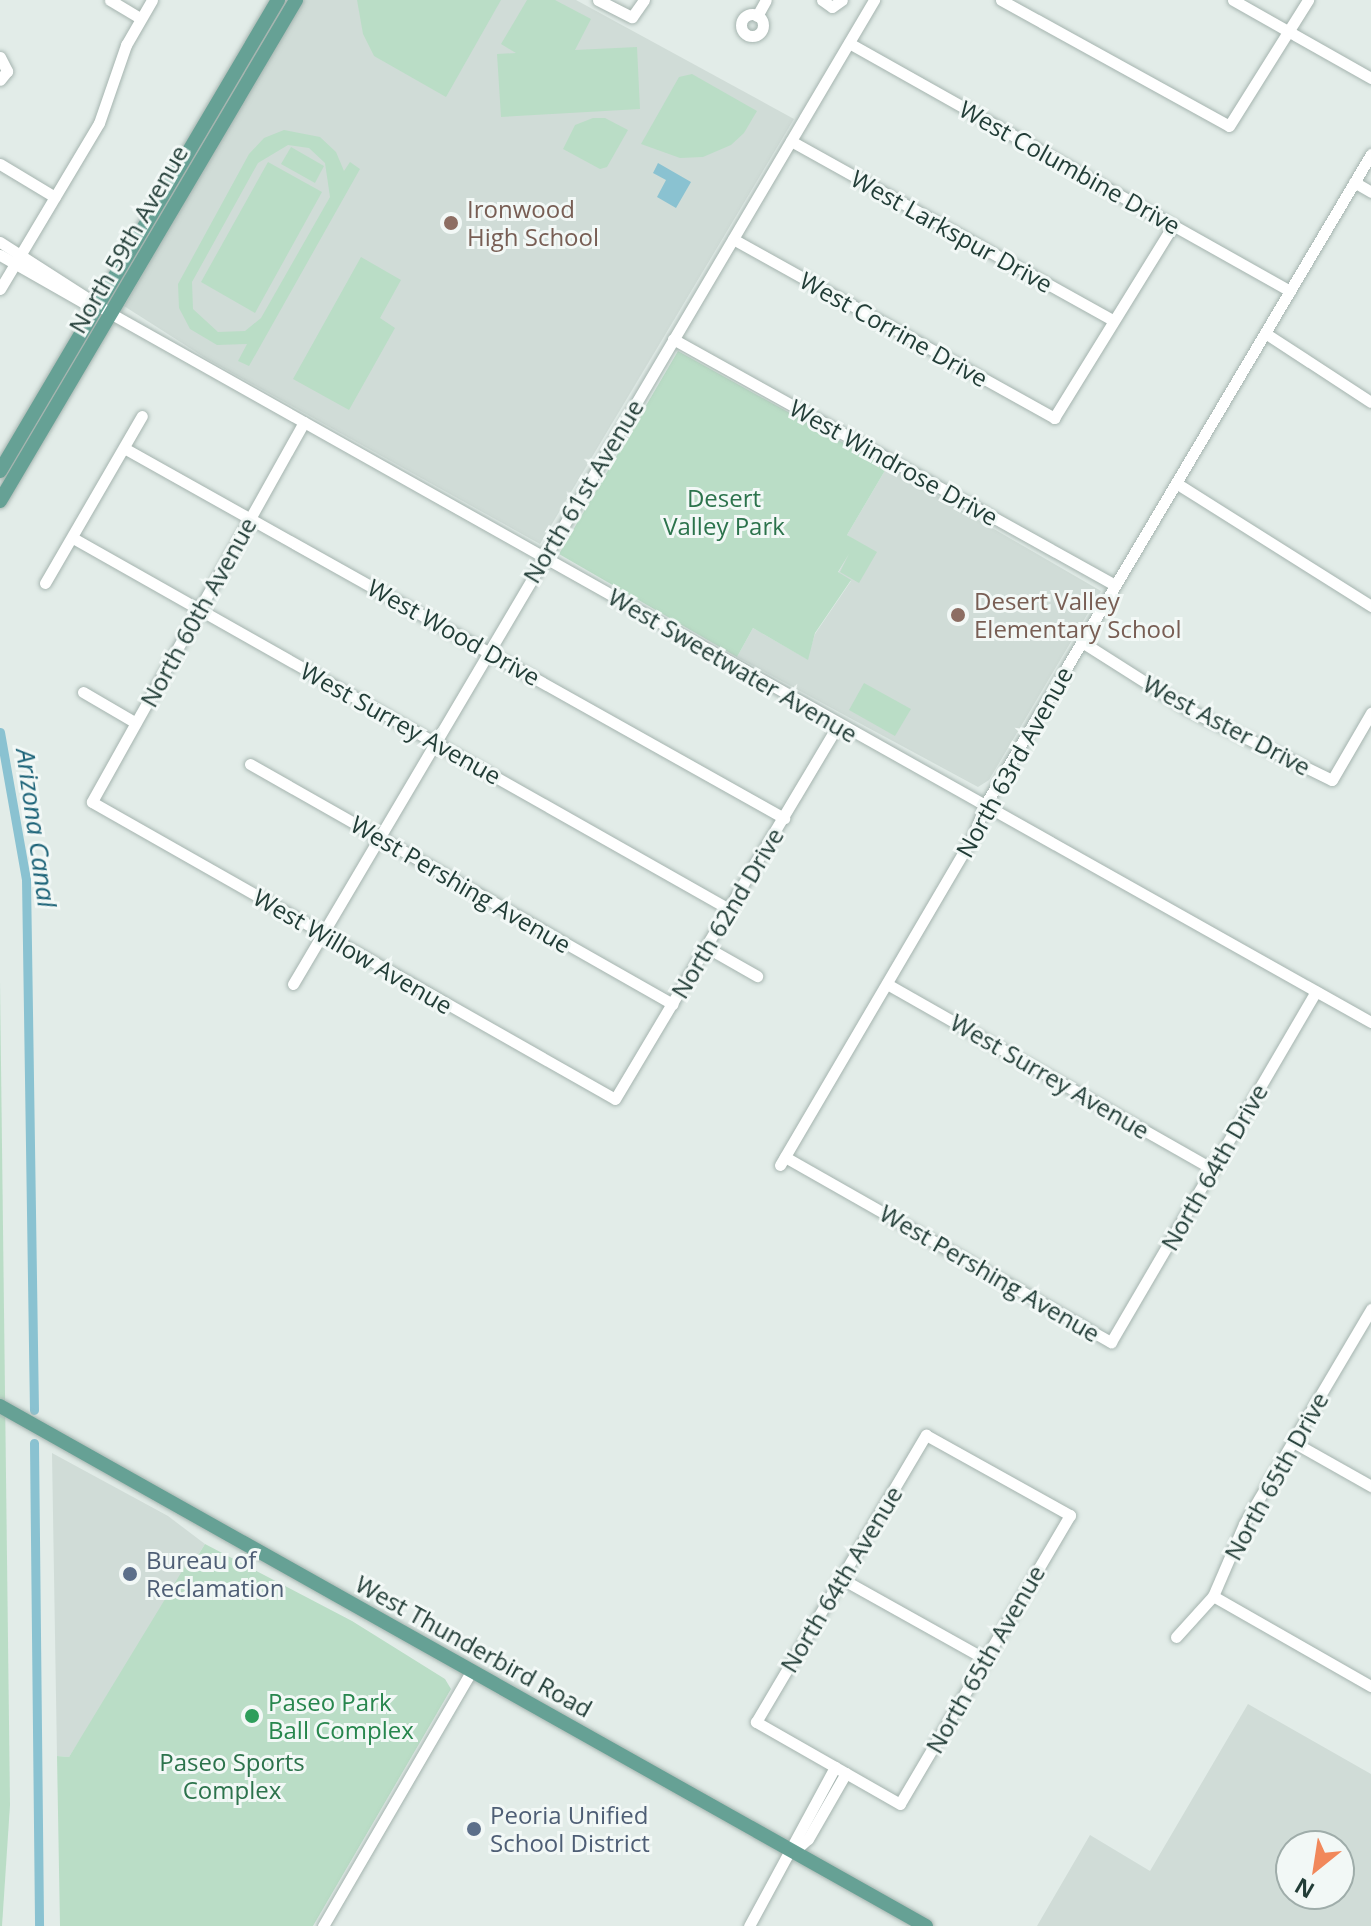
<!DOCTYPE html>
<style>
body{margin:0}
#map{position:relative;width:1371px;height:1926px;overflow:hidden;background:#e2ece8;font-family:"Open Sans",sans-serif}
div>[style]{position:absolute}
.built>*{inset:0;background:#d0dcd7}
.green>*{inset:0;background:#baddc6}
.water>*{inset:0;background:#8ac2d1}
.canal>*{height:9px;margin:-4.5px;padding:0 4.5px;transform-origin:4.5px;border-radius:4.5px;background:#8ac2d1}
.roads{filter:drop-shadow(0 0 2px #a5b4af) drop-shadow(0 0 2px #a5b4af)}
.minor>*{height:11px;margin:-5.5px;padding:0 5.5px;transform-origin:5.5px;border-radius:5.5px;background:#fff}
.minor>.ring{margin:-5.5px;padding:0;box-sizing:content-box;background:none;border:11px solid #fff;border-radius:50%}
.major>*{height:14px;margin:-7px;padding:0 7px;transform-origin:7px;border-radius:7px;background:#66a195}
.dots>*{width:22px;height:22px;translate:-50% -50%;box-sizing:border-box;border:4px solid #f2f8f6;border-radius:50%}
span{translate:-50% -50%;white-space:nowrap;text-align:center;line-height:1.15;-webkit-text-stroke:6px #f2f8f6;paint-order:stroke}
.street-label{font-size:24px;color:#223d37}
.education-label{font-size:24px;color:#785e54}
.left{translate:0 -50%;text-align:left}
.park-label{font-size:24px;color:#2c734c}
.service-label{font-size:24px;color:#4e5e75}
.leisure-label{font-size:24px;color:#27864d}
.water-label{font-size:26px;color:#1c6378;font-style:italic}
.north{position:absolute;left:1275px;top:1830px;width:80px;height:80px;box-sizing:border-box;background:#f2f8f6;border:2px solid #9fadaa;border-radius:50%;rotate:210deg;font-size:22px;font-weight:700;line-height:32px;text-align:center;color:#223d37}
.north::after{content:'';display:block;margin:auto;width:28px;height:36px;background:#f1885b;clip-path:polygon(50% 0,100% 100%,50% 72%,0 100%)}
</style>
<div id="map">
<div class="built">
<div style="clip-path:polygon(301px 0,576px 0,794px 119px,540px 544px,207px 359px,124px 306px)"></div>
<div style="clip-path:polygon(887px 467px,1101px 591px,989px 780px,978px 787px,737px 657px,753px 628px,807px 659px,815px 634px,851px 581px,838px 573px,856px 541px,847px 535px)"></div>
<div style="clip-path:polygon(52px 1453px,168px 1516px,205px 1544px,69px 1757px,57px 1756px)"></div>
<div style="clip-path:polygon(evenodd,1248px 1704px,1371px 1774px,1371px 1926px,1037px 1926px,1090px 1835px,1150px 1871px,1248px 1704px,1291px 1846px,1339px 1846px,1339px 1894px,1291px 1894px,1291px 1846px)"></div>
</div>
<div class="green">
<div style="clip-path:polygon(357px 0,501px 0,446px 97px,374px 56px,363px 34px)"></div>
<div style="clip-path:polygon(527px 0,555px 0,591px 19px,575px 50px,637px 47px,640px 109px,501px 117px,497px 54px,516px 53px,501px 44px)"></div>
<div style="clip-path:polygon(692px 74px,757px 111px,744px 133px,731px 145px,703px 157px,680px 158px,641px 144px,679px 77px)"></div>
<div style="clip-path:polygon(593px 118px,605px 118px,628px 130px,607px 167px,600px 169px,563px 149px,575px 125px)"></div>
<div style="clip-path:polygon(evenodd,284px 130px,320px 137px,336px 152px,344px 171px,350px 162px,360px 169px,249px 366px,238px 361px,247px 344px,217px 345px,190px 329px,179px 308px,178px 284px,249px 154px,264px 138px,284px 130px,288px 145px,309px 148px,325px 163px,330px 197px,261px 318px,245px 331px,218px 332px,193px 309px,192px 282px,258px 163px,288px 145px)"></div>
<div style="clip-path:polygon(291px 147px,324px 166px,315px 183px,281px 164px)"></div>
<div style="clip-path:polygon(268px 162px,322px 192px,255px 313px,201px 282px)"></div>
<div style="clip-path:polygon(361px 257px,401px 280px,380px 318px,395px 328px,349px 410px,293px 379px)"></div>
<div style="clip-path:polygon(678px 351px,887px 467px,847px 535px,877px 552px,859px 583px,840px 572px,849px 554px,838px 572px,851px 580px,815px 633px,808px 660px,753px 628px,737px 657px,559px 554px)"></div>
<div style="clip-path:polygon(864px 683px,911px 709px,895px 736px,849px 710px)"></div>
<div style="clip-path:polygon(0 981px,10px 1805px,2px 1926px,0 1926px)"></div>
<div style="clip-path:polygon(205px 1544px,352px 1621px,445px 1679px,451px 1689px,313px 1926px,60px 1926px,57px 1756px,69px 1757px,187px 1563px,192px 1565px)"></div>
</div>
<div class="water">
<div style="clip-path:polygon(658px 163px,691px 182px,676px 208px,657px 197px,666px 180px,653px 173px)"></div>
</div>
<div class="canal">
<div style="left:0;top:732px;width:149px;rotate:80deg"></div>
<div style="left:26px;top:879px;width:531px;rotate:89.14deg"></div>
<div style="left:34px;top:1443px;width:483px;rotate:89.4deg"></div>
</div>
<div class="roads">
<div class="minor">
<div style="left:110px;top:0;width:35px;rotate:31deg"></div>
<div style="left:598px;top:0;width:38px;rotate:27deg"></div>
<div style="left:632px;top:17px;width:21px;rotate:-55deg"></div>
<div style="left:822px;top:0;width:12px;rotate:35deg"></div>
<div style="left:832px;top:7px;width:12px;rotate:-35deg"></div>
<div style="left:1001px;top:0;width:260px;rotate:28.9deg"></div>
<div style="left:1229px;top:126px;width:149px;rotate:-57.9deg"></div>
<div style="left:1233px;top:0;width:159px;rotate:29.5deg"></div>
<div class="ring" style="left:741px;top:14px;width:11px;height:11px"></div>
<div style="left:757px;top:16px;width:18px;rotate:-61deg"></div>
<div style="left:849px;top:43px;width:506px;rotate:29.35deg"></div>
<div style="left:0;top:57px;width:16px;rotate:63deg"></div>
<div style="left:7px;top:71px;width:11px;rotate:128deg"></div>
<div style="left:791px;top:141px;width:368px;rotate:29.1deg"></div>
<div style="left:0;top:164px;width:64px;rotate:31deg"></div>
<div style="left:1354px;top:182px;width:20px;rotate:30deg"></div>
<div style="left:733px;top:239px;width:368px;rotate:29.1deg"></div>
<div style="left:1054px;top:418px;width:227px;rotate:-58.3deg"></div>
<div style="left:0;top:242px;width:131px;rotate:32.8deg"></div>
<div style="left:110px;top:313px;width:1447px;rotate:29.35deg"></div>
<div style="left:0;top:255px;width:97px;rotate:29.7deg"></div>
<div style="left:84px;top:303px;width:13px;rotate:9deg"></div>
<div style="left:0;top:289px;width:193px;rotate:-59.2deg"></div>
<div style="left:99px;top:123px;width:83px;rotate:-70.9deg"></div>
<div style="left:126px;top:45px;width:52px;rotate:-60deg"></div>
<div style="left:1265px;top:333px;width:126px;rotate:33.1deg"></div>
<div style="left:673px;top:339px;width:506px;rotate:29.1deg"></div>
<div style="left:304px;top:422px;width:435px;rotate:119.2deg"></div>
<div style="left:92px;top:802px;width:601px;rotate:29.59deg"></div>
<div style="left:615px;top:1099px;width:435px;rotate:-59.2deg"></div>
<div style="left:124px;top:448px;width:757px;rotate:29.28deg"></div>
<div style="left:1176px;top:483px;width:231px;rotate:32.2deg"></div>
<div style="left:73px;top:538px;width:754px;rotate:29.49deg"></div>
<div style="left:45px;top:583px;width:193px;rotate:-59.9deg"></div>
<div style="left:1082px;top:642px;width:127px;rotate:32.4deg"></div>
<div style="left:1189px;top:710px;width:159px;rotate:26.1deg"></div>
<div style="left:1332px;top:780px;width:78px;rotate:-59.8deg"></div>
<div style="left:83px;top:692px;width:61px;rotate:30.3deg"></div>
<div style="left:250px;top:764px;width:486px;rotate:29.6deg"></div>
<div style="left:706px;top:947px;width:59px;rotate:29.6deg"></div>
<div style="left:293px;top:984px;width:1143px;rotate:-59.44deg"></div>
<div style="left:887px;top:984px;width:375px;rotate:29.6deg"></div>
<div style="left:785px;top:1157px;width:375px;rotate:29.6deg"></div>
<div style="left:1111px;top:1342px;width:406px;rotate:-59.7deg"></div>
<div style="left:780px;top:1165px;width:384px;rotate:-59.6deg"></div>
<div style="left:974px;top:834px;width:31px;rotate:-69deg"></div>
<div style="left:985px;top:805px;width:757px;rotate:-59.33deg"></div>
<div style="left:926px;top:1435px;width:165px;rotate:29.1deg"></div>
<div style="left:1070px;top:1515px;width:335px;rotate:120.5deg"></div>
<div style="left:900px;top:1804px;width:166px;rotate:-150.3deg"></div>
<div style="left:756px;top:1722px;width:334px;rotate:-59.4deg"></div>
<div style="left:1293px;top:1442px;width:90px;rotate:29.4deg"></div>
<div style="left:842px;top:1579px;width:164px;rotate:29.2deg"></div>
<div style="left:1213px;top:1596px;width:182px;rotate:29.7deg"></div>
<div style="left:1176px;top:1637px;width:55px;rotate:-47.9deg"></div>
<div style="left:1213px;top:1596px;width:78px;rotate:-66.7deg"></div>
<div style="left:1244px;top:1524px;width:250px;rotate:-59.4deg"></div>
<div style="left:794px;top:1851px;width:18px;rotate:-41deg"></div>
<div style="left:808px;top:1839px;width:76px;rotate:-60.1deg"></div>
<div style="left:323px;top:1926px;width:296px;rotate:-59.8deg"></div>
<div style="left:749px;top:1926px;width:181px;rotate:-61.6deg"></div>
</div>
<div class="major">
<div style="left:0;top:471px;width:547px;rotate:-59.45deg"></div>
<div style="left:0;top:501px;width:582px;rotate:-59.42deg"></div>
<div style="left:0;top:1406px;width:1062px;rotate:29.32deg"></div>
</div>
</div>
<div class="dots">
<div style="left:451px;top:223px;background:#8d6e63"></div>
<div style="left:958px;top:615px;background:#8d6e63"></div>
<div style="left:130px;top:1574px;background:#5c6f8a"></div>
<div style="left:252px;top:1716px;background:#2e9e5b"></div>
<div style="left:474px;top:1829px;background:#5c6f8a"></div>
</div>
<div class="street-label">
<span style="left:1070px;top:167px;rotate:29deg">West Columbine Drive</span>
<span style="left:952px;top:231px;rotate:29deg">West Larkspur Drive</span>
<span style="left:128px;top:239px;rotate:-60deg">North 59th Avenue</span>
<span style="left:894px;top:329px;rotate:29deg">West Corrine Drive</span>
<span style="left:894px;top:462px;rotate:29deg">West Windrose Drive</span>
<span style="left:583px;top:491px;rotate:-59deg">North 61st Avenue</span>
<span style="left:198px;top:612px;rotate:-61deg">North 60th Avenue</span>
<span style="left:454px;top:632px;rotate:29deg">West Wood Drive</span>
<span style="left:733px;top:665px;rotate:30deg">West Sweetwater Avenue</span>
<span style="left:401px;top:723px;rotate:29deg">West Surrey Avenue</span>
<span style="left:1227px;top:725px;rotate:28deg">West Aster Drive</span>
<span style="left:1014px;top:762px;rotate:-61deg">North 63rd Avenue</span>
<span style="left:461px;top:884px;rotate:30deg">West Pershing Avenue</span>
<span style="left:727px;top:913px;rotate:-59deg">North 62nd Drive</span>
<span style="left:353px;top:951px;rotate:30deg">West Willow Avenue</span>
<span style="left:1050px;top:1076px;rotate:30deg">West Surrey Avenue</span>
<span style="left:1214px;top:1167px;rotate:-60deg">North 64th Drive</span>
<span style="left:990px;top:1273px;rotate:30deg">West Pershing Avenue</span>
<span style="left:1276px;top:1476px;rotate:-61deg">North 65th Drive</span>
<span style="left:841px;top:1579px;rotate:-59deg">North 64th Avenue</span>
<span style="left:474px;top:1646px;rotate:29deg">West Thunderbird Road</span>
<span style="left:985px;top:1659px;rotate:-60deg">North 65th Avenue</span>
</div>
<div class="education-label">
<span class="left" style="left:467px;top:223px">Ironwood<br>High School</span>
<span class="left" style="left:974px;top:615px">Desert Valley<br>Elementary School</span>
</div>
<div class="park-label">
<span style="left:724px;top:512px">Desert<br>Valley Park</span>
<span style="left:232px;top:1776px">Paseo Sports<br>Complex</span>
</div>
<div class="service-label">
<span class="left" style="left:146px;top:1574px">Bureau of<br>Reclamation</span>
<span class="left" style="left:490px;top:1829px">Peoria Unified<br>School District</span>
</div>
<div class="leisure-label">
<span class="left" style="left:268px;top:1716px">Paseo Park<br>Ball Complex</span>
</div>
<div class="water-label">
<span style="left:36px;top:828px;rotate:82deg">Arizona Canal</span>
</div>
<div class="north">N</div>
</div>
